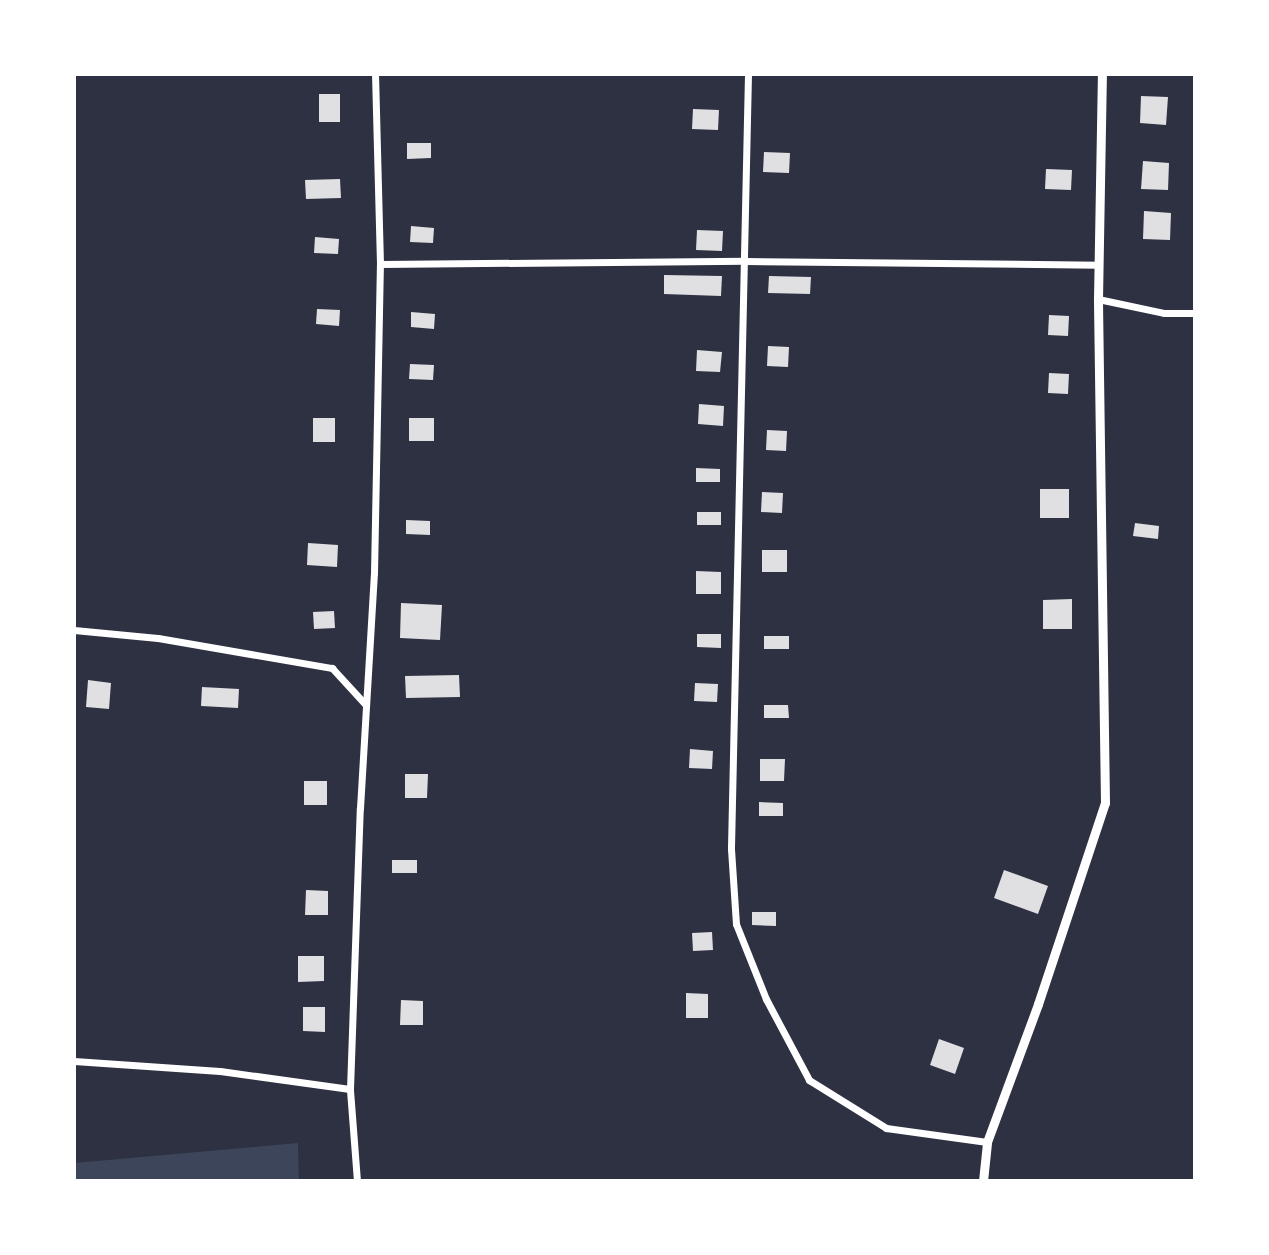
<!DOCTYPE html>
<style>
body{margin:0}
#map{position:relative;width:1269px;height:1255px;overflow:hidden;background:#2d3142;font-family:"Source Sans 3",sans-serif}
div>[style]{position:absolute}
.green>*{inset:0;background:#3c4559}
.building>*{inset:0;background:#e0e0e3}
.minor>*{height:7px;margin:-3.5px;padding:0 3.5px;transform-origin:3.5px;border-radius:3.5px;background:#fff}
.tertiary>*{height:9px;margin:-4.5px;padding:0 4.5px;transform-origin:4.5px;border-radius:4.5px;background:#fff}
span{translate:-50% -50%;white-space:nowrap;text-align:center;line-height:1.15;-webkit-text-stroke:6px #fff;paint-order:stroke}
.frame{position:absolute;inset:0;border:76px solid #fff;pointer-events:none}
</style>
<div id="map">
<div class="green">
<div style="clip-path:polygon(298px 1143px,299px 1181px,74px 1181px,74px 1163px)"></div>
</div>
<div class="building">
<div style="clip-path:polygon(319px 94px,340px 94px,340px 122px,319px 122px)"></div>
<div style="clip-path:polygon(1141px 96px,1168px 97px,1166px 125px,1140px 123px)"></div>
<div style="clip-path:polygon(693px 109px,719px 110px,718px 130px,692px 129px)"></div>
<div style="clip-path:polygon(407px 143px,431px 143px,431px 158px,407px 159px)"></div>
<div style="clip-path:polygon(764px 152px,790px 153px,789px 173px,763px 172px)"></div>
<div style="clip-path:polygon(1143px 161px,1169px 163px,1168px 190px,1141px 189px)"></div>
<div style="clip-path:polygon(1046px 169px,1072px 170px,1071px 190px,1045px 189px)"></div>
<div style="clip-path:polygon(340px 179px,341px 198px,306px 199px,305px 180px)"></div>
<div style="clip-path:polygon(1144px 211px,1171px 213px,1170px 240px,1143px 239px)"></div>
<div style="clip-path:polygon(411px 226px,434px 228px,433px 243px,410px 242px)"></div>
<div style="clip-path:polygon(697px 230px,723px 231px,722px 251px,696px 250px)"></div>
<div style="clip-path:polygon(315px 237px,339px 239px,338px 254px,314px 253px)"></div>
<div style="clip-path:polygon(664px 275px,722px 276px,721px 296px,664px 294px)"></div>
<div style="clip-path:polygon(769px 276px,811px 277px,810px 294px,768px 293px)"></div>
<div style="clip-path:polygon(317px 309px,340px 310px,339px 326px,316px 324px)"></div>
<div style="clip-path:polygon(411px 312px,435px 314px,434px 329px,411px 327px)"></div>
<div style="clip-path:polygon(1049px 315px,1069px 316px,1068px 336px,1048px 335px)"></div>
<div style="clip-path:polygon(768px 346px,789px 347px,788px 367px,767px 366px)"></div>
<div style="clip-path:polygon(697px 350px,722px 352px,720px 372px,696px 371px)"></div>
<div style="clip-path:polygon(410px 364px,434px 365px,433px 380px,409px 379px)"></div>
<div style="clip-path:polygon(1049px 373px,1069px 374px,1068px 394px,1048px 393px)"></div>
<div style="clip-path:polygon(699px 404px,724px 406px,723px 426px,698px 424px)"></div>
<div style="clip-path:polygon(313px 418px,335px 418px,335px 442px,313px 442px)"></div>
<div style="clip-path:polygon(409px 418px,434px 418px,434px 441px,409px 441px)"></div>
<div style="clip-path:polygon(767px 430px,787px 431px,786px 451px,766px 450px)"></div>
<div style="clip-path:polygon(696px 468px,720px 469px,720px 482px,696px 482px)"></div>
<div style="clip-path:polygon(1040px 489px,1069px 489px,1069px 518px,1040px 518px)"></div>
<div style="clip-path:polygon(762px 492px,783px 493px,782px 513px,761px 512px)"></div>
<div style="clip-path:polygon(697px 512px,721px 512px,721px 525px,697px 525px)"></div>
<div style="clip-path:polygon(406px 520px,430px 521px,430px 535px,406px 534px)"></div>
<div style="clip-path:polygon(1135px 523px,1159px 526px,1158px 539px,1133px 536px)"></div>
<div style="clip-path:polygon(308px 543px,338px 545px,337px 567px,307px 565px)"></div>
<div style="clip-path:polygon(762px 550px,787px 550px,787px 572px,762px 572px)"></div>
<div style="clip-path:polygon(696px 571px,721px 572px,721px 594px,696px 594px)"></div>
<div style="clip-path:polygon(1072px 599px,1072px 629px,1043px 629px,1043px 600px)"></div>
<div style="clip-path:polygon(401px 603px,442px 605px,440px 640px,400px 638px)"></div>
<div style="clip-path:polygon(334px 611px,335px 628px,314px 629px,313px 612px)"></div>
<div style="clip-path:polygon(697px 634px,721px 634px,721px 648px,697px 647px)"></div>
<div style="clip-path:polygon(764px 636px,789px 636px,789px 649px,764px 649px)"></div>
<div style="clip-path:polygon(459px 675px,460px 697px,406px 698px,405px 676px)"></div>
<div style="clip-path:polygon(88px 680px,111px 683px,109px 709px,86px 707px)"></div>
<div style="clip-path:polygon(695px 683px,718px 684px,717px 702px,694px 701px)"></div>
<div style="clip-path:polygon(202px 687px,239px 689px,238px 708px,201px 706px)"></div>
<div style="clip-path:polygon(764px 705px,788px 705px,789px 718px,764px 718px)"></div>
<div style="clip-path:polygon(690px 749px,713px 751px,712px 769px,689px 768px)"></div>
<div style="clip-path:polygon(760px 759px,785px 759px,784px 781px,760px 781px)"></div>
<div style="clip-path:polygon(405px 774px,428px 774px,427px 798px,405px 798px)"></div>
<div style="clip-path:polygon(304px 781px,327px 781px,327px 805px,304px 805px)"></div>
<div style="clip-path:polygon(759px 802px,783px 803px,783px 816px,759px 816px)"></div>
<div style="clip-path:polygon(392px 860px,417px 860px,417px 873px,392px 873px)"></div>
<div style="clip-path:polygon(1004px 870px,1048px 886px,1038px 914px,994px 898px)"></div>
<div style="clip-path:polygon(306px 890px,328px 891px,328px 915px,305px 915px)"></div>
<div style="clip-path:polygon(752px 912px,776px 912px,776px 926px,752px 925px)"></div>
<div style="clip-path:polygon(712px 932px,713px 950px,693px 951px,692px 933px)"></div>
<div style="clip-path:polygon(298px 956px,324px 956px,324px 981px,298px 982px)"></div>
<div style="clip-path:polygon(686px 993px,708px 994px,708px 1018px,686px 1018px)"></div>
<div style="clip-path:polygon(401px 1000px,423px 1001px,423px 1025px,400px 1025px)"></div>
<div style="clip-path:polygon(303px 1007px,325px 1007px,325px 1032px,303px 1031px)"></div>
<div style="clip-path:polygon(939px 1039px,964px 1048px,955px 1074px,930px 1065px)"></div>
</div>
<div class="minor">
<div style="left:748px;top:74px;width:775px;rotate:91.26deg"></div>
<div style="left:731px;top:849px;width:75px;rotate:86.2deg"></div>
<div style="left:736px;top:924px;width:81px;rotate:68.2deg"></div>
<div style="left:766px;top:999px;width:92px;rotate:62deg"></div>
<div style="left:809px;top:1080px;width:91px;rotate:31.9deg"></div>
<div style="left:886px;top:1128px;width:102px;rotate:7.9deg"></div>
<div style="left:380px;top:264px;width:366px;rotate:-0.5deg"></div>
<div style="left:746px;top:261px;width:353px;rotate:0.6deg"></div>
<div style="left:1098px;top:299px;width:67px;rotate:12deg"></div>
<div style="left:1164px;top:313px;width:31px"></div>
<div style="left:74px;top:630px;width:84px;rotate:5.4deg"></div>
<div style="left:158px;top:638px;width:177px;rotate:9.8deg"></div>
<div style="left:332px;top:668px;width:50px;rotate:47.4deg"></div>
<div style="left:74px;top:1061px;width:146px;rotate:3.9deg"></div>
<div style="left:220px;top:1071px;width:131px;rotate:7.9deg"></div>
<div style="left:357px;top:1181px;width:92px;rotate:-94.4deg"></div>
<div style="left:350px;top:1089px;width:281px;rotate:-88deg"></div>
<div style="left:360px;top:808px;width:235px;rotate:-86.6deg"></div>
<div style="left:374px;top:573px;width:309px;rotate:-88.9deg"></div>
<div style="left:380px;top:264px;width:190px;rotate:-91.5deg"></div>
</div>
<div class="tertiary">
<div style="left:983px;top:1181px;width:39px;rotate:-84deg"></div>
<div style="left:987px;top:1142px;width:147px;rotate:-69.7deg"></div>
<div style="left:1038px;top:1004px;width:212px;rotate:-71.6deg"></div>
<div style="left:1105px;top:803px;width:504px;rotate:-90.8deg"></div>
<div style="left:1098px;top:299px;width:225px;rotate:-89deg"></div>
</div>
<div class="frame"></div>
</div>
